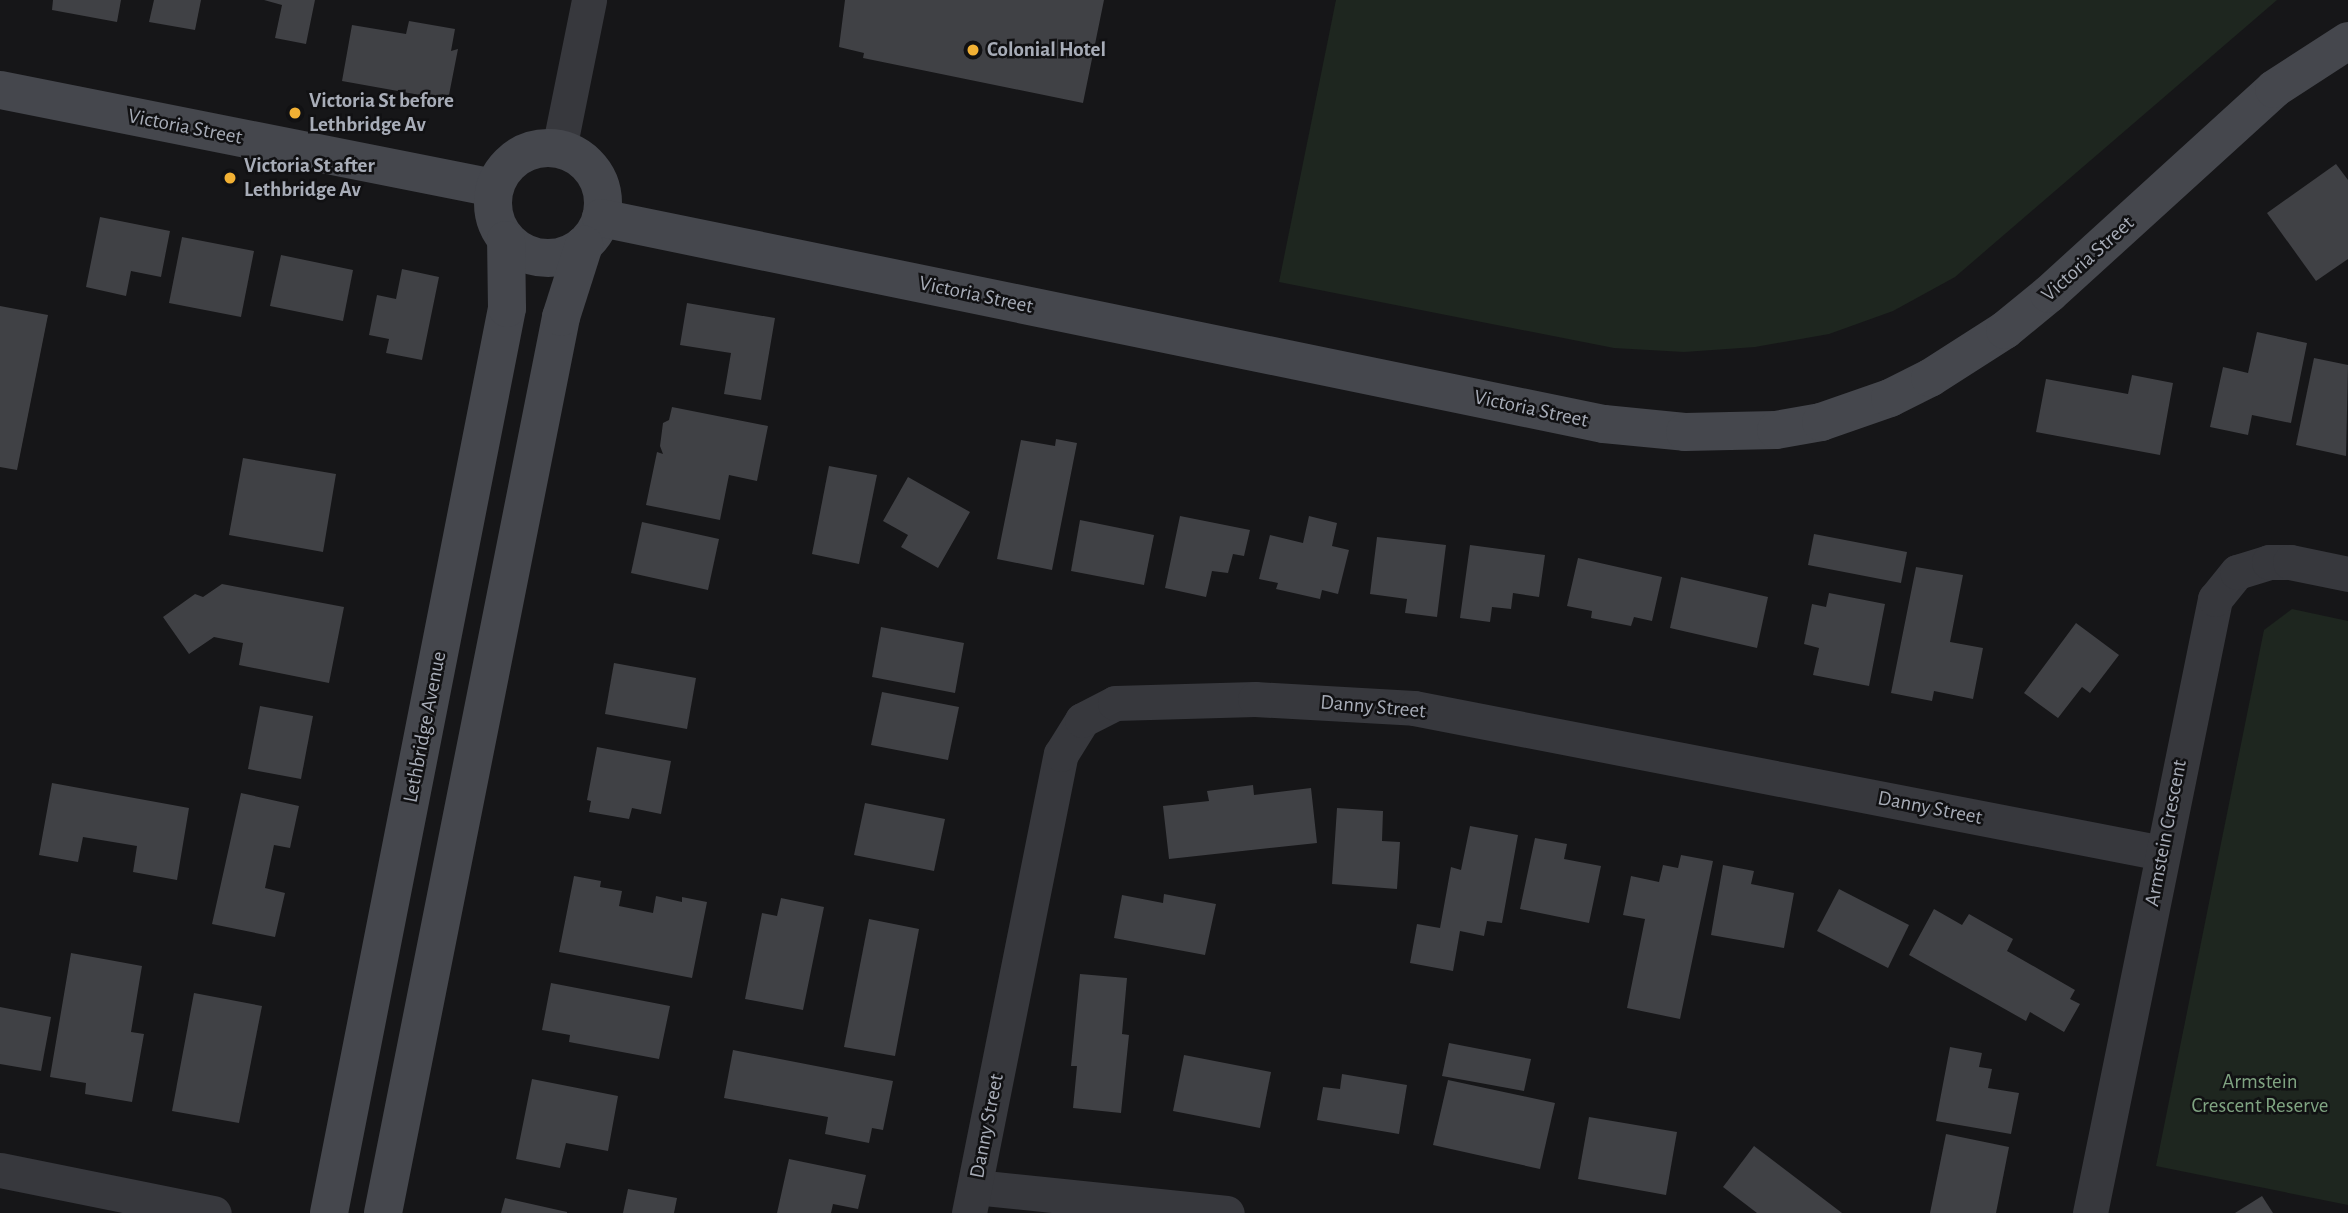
<!DOCTYPE html>
<style>
body{margin:0}
#map{position:relative;width:2348px;height:1213px;overflow:hidden;background:#161618;font-family:"Alegreya Sans",sans-serif}
div>[style]{position:absolute}
.green>*{inset:0;background:#1e261f}
.building>*{inset:0;background:#404145}
.street>*{height:35px;margin:-17.5px;padding:0 17.5px;transform-origin:17.5px;border-radius:17.5px;background:#37383d}
.secondary>*{height:38px;margin:-19px;padding:0 19px;transform-origin:19px;border-radius:19px;background:#45474d}
.secondary>.ring{margin:-19px;padding:0;box-sizing:content-box;background:none;border:38px solid #45474d;border-radius:50%}
.dots>*{width:19px;height:19px;translate:-50% -50%;box-sizing:border-box;border:4px solid #111113;border-radius:50%}
span{translate:-50% -50%;white-space:nowrap;text-align:center;line-height:1.15;-webkit-text-stroke:5px #111113;paint-order:stroke}
.poi-label{font-size:21px;color:#a8adb8;font-weight:700}
.left{translate:0 -50%;text-align:left}
.street-label{font-size:21px;color:#a8adb8}
.park-label{font-size:21px;color:#7fa381}
</style>
<div id="map">
<div class="green">
<div style="clip-path:polygon(1336px 0,2277px 0,1955px 277px,1893px 311px,1829px 334px,1755px 347px,1684px 352px,1614px 348px,1279px 282px)"></div>
<div style="clip-path:polygon(2292px 609px,2348px 621px,2348px 1205px,2156px 1166px,2264px 630px)"></div>
</div>
<div class="building">
<div style="clip-path:polygon(53px 0,121px 0,117px 22px,52px 10px)"></div>
<div style="clip-path:polygon(154px 0,201px 0,195px 30px,149px 22px)"></div>
<div style="clip-path:polygon(315px 0,306px 44px,275px 38px,282px 5px,264px 0)"></div>
<div style="clip-path:polygon(845px 0,1104px 0,1083px 103px,863px 58px,864px 53px,839px 47px)"></div>
<div style="clip-path:polygon(409px 21px,455px 29px,451px 51px,458px 49px,448px 100px,342px 81px,352px 25px,406px 34px)"></div>
<div style="clip-path:polygon(2336px 164px,2348px 180px,2348px 259px,2316px 281px,2267px 213px)"></div>
<div style="clip-path:polygon(100px 217px,170px 231px,161px 277px,131px 271px,126px 296px,86px 287px)"></div>
<div style="clip-path:polygon(182px 237px,254px 251px,241px 317px,169px 303px)"></div>
<div style="clip-path:polygon(281px 255px,353px 270px,343px 321px,270px 306px)"></div>
<div style="clip-path:polygon(402px 269px,439px 277px,422px 360px,386px 353px,389px 339px,369px 335px,377px 295px,396px 299px)"></div>
<div style="clip-path:polygon(687px 303px,775px 318px,761px 400px,724px 394px,731px 353px,680px 345px)"></div>
<div style="clip-path:polygon(0 306px,48px 315px,17px 470px,0 467px)"></div>
<div style="clip-path:polygon(2257px 332px,2307px 343px,2291px 423px,2252px 415px,2248px 435px,2210px 427px,2223px 367px,2248px 373px)"></div>
<div style="clip-path:polygon(2314px 358px,2348px 365px,2346px 456px,2296px 445px)"></div>
<div style="clip-path:polygon(2132px 375px,2173px 383px,2160px 455px,2036px 432px,2046px 379px,2128px 394px)"></div>
<div style="clip-path:polygon(672px 407px,768px 426px,757px 481px,729px 475px,720px 520px,646px 505px,657px 452px,663px 454px,660px 446px,663px 423px,669px 420px)"></div>
<div style="clip-path:polygon(1056px 439px,1077px 443px,1052px 570px,997px 559px,1021px 440px,1055px 446px)"></div>
<div style="clip-path:polygon(243px 458px,336px 474px,323px 552px,229px 535px)"></div>
<div style="clip-path:polygon(829px 466px,877px 475px,859px 564px,812px 554px)"></div>
<div style="clip-path:polygon(908px 477px,970px 512px,938px 568px,901px 547px,908px 535px,883px 521px)"></div>
<div style="clip-path:polygon(1180px 516px,1250px 530px,1244px 556px,1233px 554px,1228px 573px,1212px 571px,1206px 597px,1165px 588px)"></div>
<div style="clip-path:polygon(1309px 516px,1337px 523px,1332px 546px,1349px 550px,1338px 594px,1322px 590px,1320px 599px,1276px 589px,1278px 583px,1259px 579px,1270px 535px,1303px 543px)"></div>
<div style="clip-path:polygon(1080px 520px,1154px 535px,1144px 585px,1071px 571px)"></div>
<div style="clip-path:polygon(642px 522px,719px 539px,708px 590px,631px 573px)"></div>
<div style="clip-path:polygon(1814px 534px,1907px 552px,1901px 583px,1808px 565px)"></div>
<div style="clip-path:polygon(1377px 537px,1446px 545px,1437px 617px,1405px 613px,1407px 599px,1370px 594px)"></div>
<div style="clip-path:polygon(1470px 545px,1545px 555px,1539px 597px,1513px 593px,1511px 609px,1492px 607px,1490px 622px,1460px 618px)"></div>
<div style="clip-path:polygon(1578px 558px,1662px 577px,1652px 621px,1634px 617px,1631px 626px,1591px 618px,1592px 611px,1567px 606px)"></div>
<div style="clip-path:polygon(1916px 567px,1963px 575px,1950px 642px,1983px 648px,1973px 699px,1934px 691px,1932px 701px,1891px 693px)"></div>
<div style="clip-path:polygon(1681px 577px,1768px 597px,1757px 648px,1670px 628px)"></div>
<div style="clip-path:polygon(222px 584px,344px 607px,329px 683px,239px 665px,243px 643px,214px 637px,189px 654px,163px 617px,195px 594px,203px 597px)"></div>
<div style="clip-path:polygon(1829px 593px,1885px 604px,1869px 686px,1813px 675px,1819px 648px,1804px 644px,1812px 604px,1826px 607px)"></div>
<div style="clip-path:polygon(2076px 623px,2119px 655px,2090px 693px,2082px 687px,2058px 718px,2024px 693px)"></div>
<div style="clip-path:polygon(881px 627px,964px 643px,955px 693px,872px 677px)"></div>
<div style="clip-path:polygon(614px 663px,696px 678px,687px 729px,605px 714px)"></div>
<div style="clip-path:polygon(882px 692px,959px 707px,948px 760px,871px 745px)"></div>
<div style="clip-path:polygon(260px 706px,313px 716px,301px 779px,248px 769px)"></div>
<div style="clip-path:polygon(597px 747px,671px 761px,661px 814px,632px 808px,629px 819px,589px 812px,591px 801px,587px 800px)"></div>
<div style="clip-path:polygon(52px 783px,189px 808px,177px 880px,133px 872px,137px 846px,83px 837px,78px 862px,39px 855px)"></div>
<div style="clip-path:polygon(1253px 785px,1254px 795px,1311px 788px,1317px 843px,1169px 859px,1163px 806px,1209px 801px,1207px 791px)"></div>
<div style="clip-path:polygon(241px 793px,299px 806px,290px 848px,274px 845px,265px 888px,285px 893px,275px 937px,212px 924px)"></div>
<div style="clip-path:polygon(865px 803px,945px 819px,934px 871px,854px 855px)"></div>
<div style="clip-path:polygon(1337px 808px,1383px 811px,1382px 841px,1400px 842px,1397px 889px,1332px 884px)"></div>
<div style="clip-path:polygon(1470px 826px,1518px 835px,1502px 923px,1487px 921px,1484px 936px,1460px 931px,1453px 971px,1410px 963px,1417px 924px,1440px 928px,1451px 867px,1461px 870px)"></div>
<div style="clip-path:polygon(1535px 838px,1567px 844px,1564px 859px,1601px 866px,1589px 923px,1520px 909px)"></div>
<div style="clip-path:polygon(1681px 855px,1713px 861px,1680px 1019px,1627px 1008px,1645px 919px,1623px 915px,1631px 876px,1659px 882px,1663px 865px,1678px 868px)"></div>
<div style="clip-path:polygon(1723px 865px,1754px 871px,1751px 884px,1794px 893px,1784px 948px,1711px 935px)"></div>
<div style="clip-path:polygon(574px 876px,601px 881px,600px 887px,622px 891px,619px 906px,653px 913px,656px 896px,682px 902px,682px 897px,707px 902px,692px 978px,559px 952px)"></div>
<div style="clip-path:polygon(1839px 889px,1909px 925px,1888px 968px,1817px 931px)"></div>
<div style="clip-path:polygon(1164px 894px,1216px 904px,1205px 955px,1114px 938px,1122px 895px,1163px 903px)"></div>
<div style="clip-path:polygon(781px 898px,824px 907px,803px 1010px,745px 999px,762px 913px,777px 916px)"></div>
<div style="clip-path:polygon(1934px 909px,1962px 925px,1969px 914px,2013px 939px,2007px 951px,2075px 990px,2070px 999px,2080px 1004px,2064px 1032px,2030px 1012px,2026px 1021px,1909px 955px)"></div>
<div style="clip-path:polygon(869px 919px,919px 929px,895px 1056px,844px 1047px)"></div>
<div style="clip-path:polygon(71px 953px,142px 966px,131px 1032px,144px 1034px,132px 1102px,85px 1094px,86px 1083px,50px 1077px)"></div>
<div style="clip-path:polygon(1080px 974px,1127px 978px,1122px 1034px,1129px 1035px,1121px 1113px,1073px 1108px,1077px 1066px,1071px 1066px)"></div>
<div style="clip-path:polygon(551px 983px,670px 1006px,659px 1059px,569px 1042px,570px 1035px,542px 1030px)"></div>
<div style="clip-path:polygon(194px 993px,262px 1006px,239px 1123px,172px 1111px)"></div>
<div style="clip-path:polygon(0 1007px,51px 1017px,41px 1071px,0 1064px)"></div>
<div style="clip-path:polygon(1449px 1043px,1531px 1059px,1524px 1091px,1442px 1076px)"></div>
<div style="clip-path:polygon(1950px 1047px,1982px 1053px,1979px 1067px,1992px 1069px,1988px 1088px,2019px 1093px,2011px 1134px,1936px 1121px)"></div>
<div style="clip-path:polygon(733px 1050px,893px 1081px,883px 1130px,872px 1128px,869px 1143px,825px 1134px,828px 1117px,724px 1098px)"></div>
<div style="clip-path:polygon(1184px 1055px,1271px 1072px,1260px 1128px,1173px 1111px)"></div>
<div style="clip-path:polygon(1342px 1074px,1407px 1085px,1399px 1134px,1317px 1120px,1323px 1087px,1340px 1089px)"></div>
<div style="clip-path:polygon(532px 1079px,618px 1096px,608px 1151px,566px 1143px,560px 1168px,516px 1159px)"></div>
<div style="clip-path:polygon(1448px 1080px,1555px 1103px,1540px 1169px,1433px 1145px)"></div>
<div style="clip-path:polygon(1589px 1117px,1677px 1132px,1666px 1195px,1578px 1179px)"></div>
<div style="clip-path:polygon(1946px 1134px,2009px 1147px,1996px 1213px,1930px 1213px)"></div>
<div style="clip-path:polygon(1754px 1146px,1842px 1213px,1757px 1213px,1723px 1187px)"></div>
<div style="clip-path:polygon(789px 1159px,866px 1175px,858px 1209px,833px 1204px,831px 1213px,777px 1213px)"></div>
<div style="clip-path:polygon(628px 1189px,677px 1198px,674px 1213px,623px 1213px)"></div>
<div style="clip-path:polygon(2262px 1196px,2273px 1213px,2235px 1213px)"></div>
<div style="clip-path:polygon(505px 1198px,567px 1212px,567px 1213px,501px 1213px)"></div>
</div>
<div class="street">
<div style="left:559px;top:149px;width:152px;rotate:-78.6deg"></div>
<div style="left:0;top:1170px;width:218px;rotate:11.4deg"></div>
<div style="left:975px;top:1187px;width:253px;rotate:5.9deg"></div>
<div style="left:969px;top:1213px;width:468px;rotate:-78.7deg"></div>
<div style="left:1061px;top:754px;width:40px;rotate:-58deg"></div>
<div style="left:1082px;top:720px;width:37px;rotate:-27deg"></div>
<div style="left:1115px;top:703px;width:140px;rotate:-1.6deg"></div>
<div style="left:1255px;top:699px;width:159px;rotate:3.2deg"></div>
<div style="left:1414px;top:708px;width:762px;rotate:10.97deg"></div>
<div style="left:2090px;top:1213px;width:627px;rotate:-78.49deg"></div>
<div style="left:2215px;top:599px;width:35px;rotate:-51deg"></div>
<div style="left:2237px;top:572px;width:34px;rotate:-17deg"></div>
<div style="left:2269px;top:562px;width:21px"></div>
<div style="left:2290px;top:562px;width:59px;rotate:11.7deg"></div>
</div>
<div class="secondary">
<div style="left:0;top:90px;width:504px;rotate:11.22deg"></div>
<div class="ring" style="left:493px;top:148px;width:72px;height:72px"></div>
<div style="left:601px;top:218px;width:1024px;rotate:11.61deg"></div>
<div style="left:1604px;top:424px;width:81px;rotate:5.6deg"></div>
<div style="left:1685px;top:432px;width:91px;rotate:-1.3deg"></div>
<div style="left:1776px;top:430px;width:46px;rotate:-10.1deg"></div>
<div style="left:1821px;top:422px;width:73px;rotate:-19.2deg"></div>
<div style="left:1890px;top:398px;width:45px;rotate:-26.6deg"></div>
<div style="left:1930px;top:378px;width:89px;rotate:-32.6deg"></div>
<div style="left:2005px;top:330px;width:57px;rotate:-39.3deg"></div>
<div style="left:2049px;top:294px;width:304px;rotate:-42.3deg"></div>
<div style="left:2274px;top:89px;width:88px;rotate:-33deg"></div>
<div style="left:329px;top:1213px;width:922px;rotate:-78.87deg"></div>
<div style="left:507px;top:308px;width:68px;rotate:-90.8deg"></div>
<div style="left:383px;top:1213px;width:914px;rotate:-78.76deg"></div>
<div style="left:561px;top:317px;width:76px;rotate:-72.3deg"></div>
</div>
<div class="dots">
<div style="left:973px;top:50px;background:#f2b134"></div>
<div style="left:295px;top:113px;background:#f2b134"></div>
<div style="left:230px;top:178px;background:#f2b134"></div>
</div>
<div class="poi-label">
<span class="left" style="left:987px;top:50px">Colonial Hotel</span>
<span class="left" style="left:309px;top:113px">Victoria St before<br>Lethbridge Av</span>
<span class="left" style="left:244px;top:178px">Victoria St after<br>Lethbridge Av</span>
</div>
<div class="street-label">
<span style="left:185px;top:127px;rotate:11deg">Victoria Street</span>
<span style="left:2088px;top:259px;rotate:-42deg">Victoria Street</span>
<span style="left:976px;top:295px;rotate:12deg">Victoria Street</span>
<span style="left:1531px;top:409px;rotate:12deg">Victoria Street</span>
<span style="left:1373px;top:707px;rotate:5deg">Danny Street</span>
<span style="left:425px;top:727px;rotate:-79deg">Lethbridge Avenue</span>
<span style="left:1930px;top:808px;rotate:11deg">Danny Street</span>
<span style="left:2166px;top:833px;rotate:-79deg">Armstein Crescent</span>
<span style="left:987px;top:1126px;rotate:-79deg">Danny Street</span>
</div>
<div class="park-label">
<span style="left:2260px;top:1094px">Armstein<br>Crescent Reserve</span>
</div>
</div>
